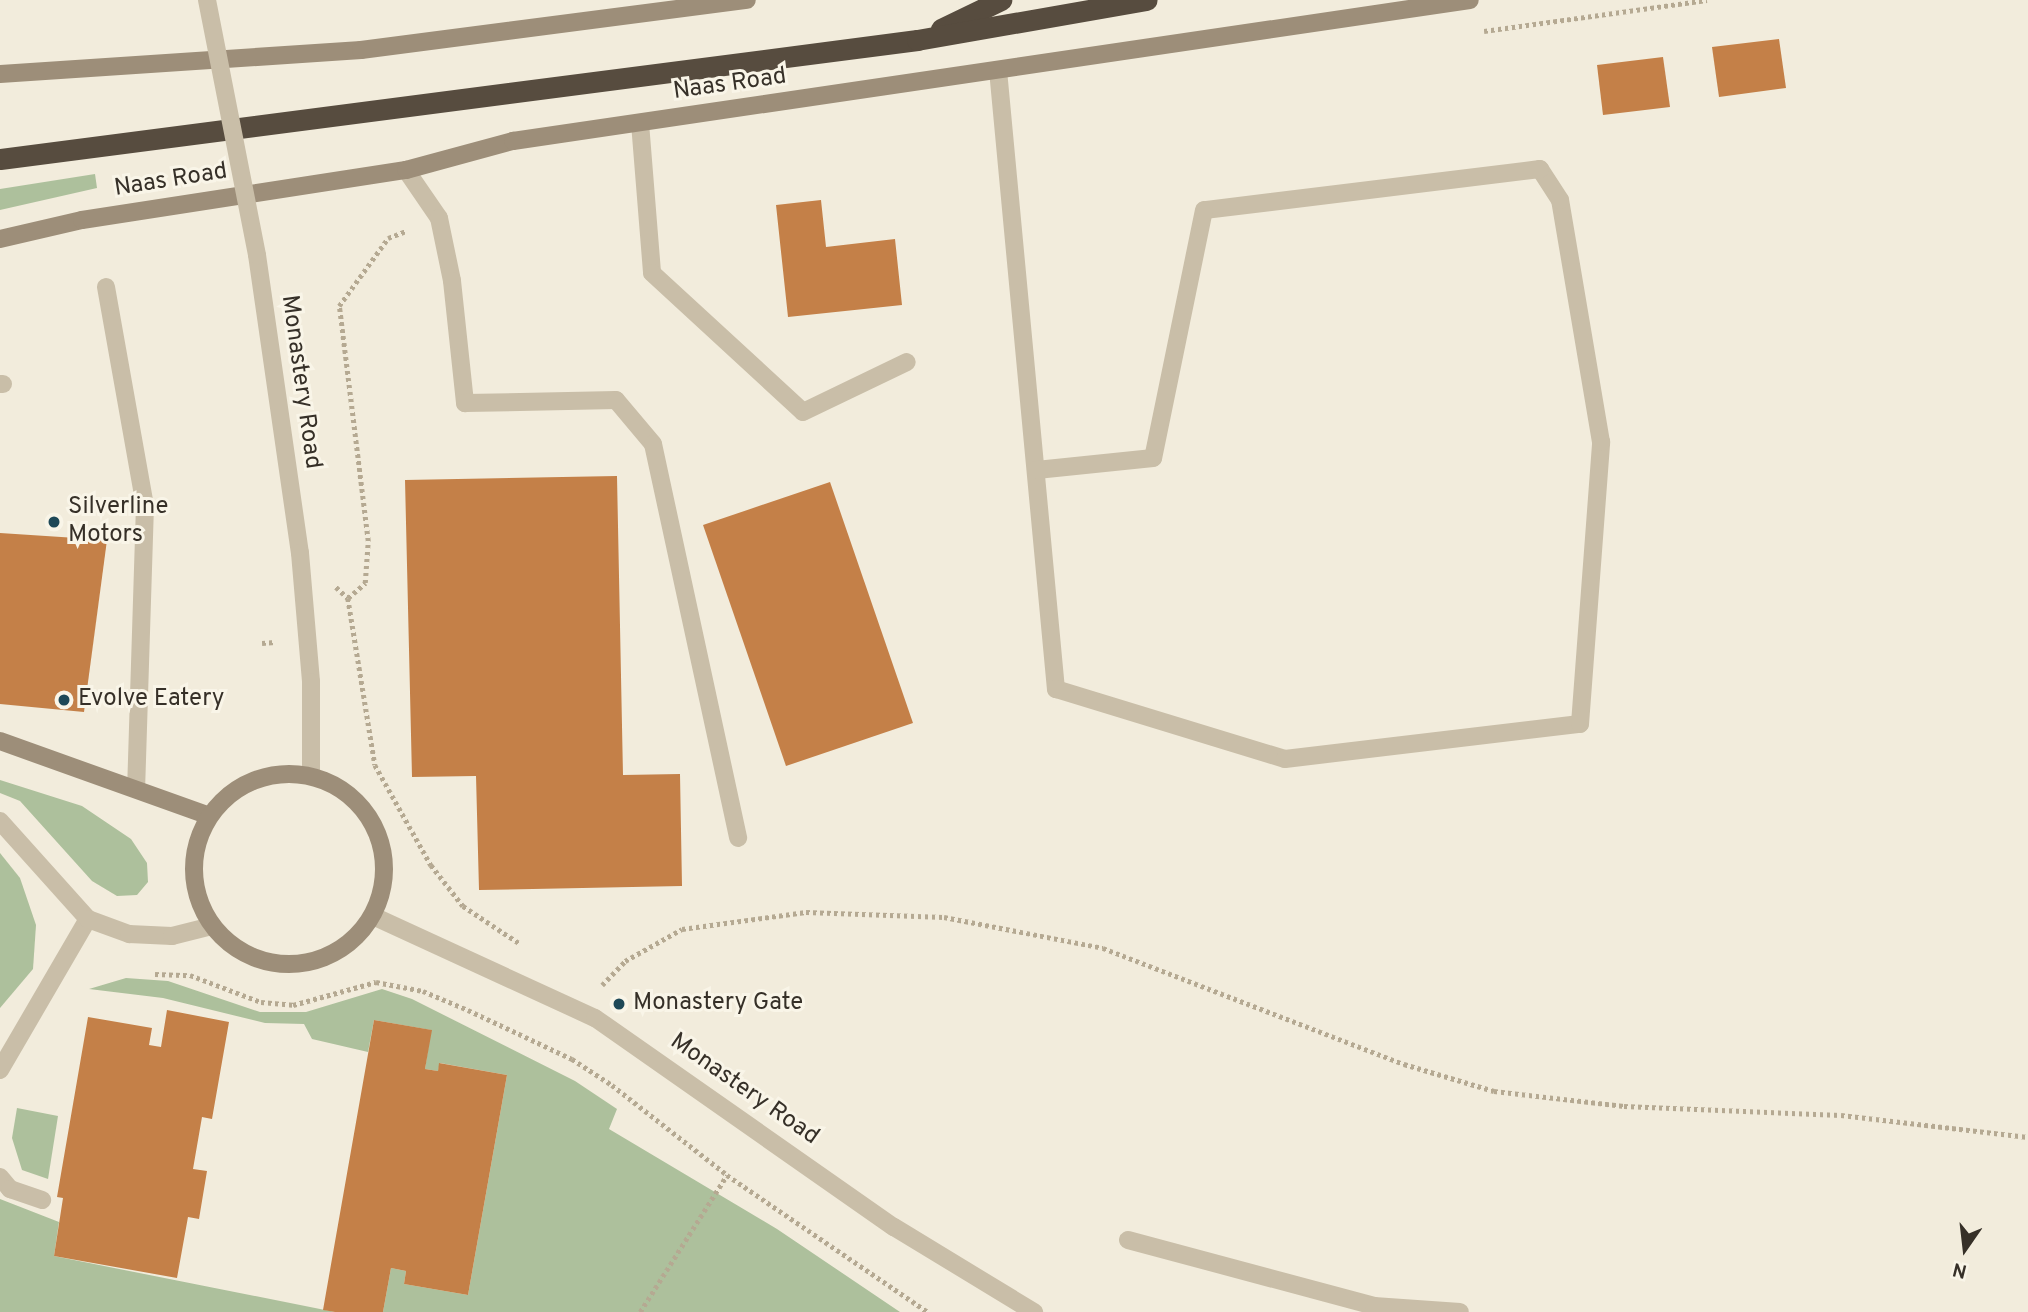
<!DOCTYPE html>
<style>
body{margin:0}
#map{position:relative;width:2028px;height:1312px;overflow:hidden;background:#f2ecdc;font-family:Overpass,sans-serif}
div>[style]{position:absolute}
.green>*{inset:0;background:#adc09c}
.building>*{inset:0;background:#c48048}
.path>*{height:4.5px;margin-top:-2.25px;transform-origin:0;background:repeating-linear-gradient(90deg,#b5a992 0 3.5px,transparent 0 7px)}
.service>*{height:18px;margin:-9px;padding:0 9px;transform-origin:9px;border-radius:9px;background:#c9bea8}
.minor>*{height:18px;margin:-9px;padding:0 9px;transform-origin:9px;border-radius:9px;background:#c9bea8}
.tertiary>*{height:18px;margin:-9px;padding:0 9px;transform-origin:9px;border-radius:9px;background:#c9bea8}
.secondary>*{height:18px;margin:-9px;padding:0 9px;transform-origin:9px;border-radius:9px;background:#9d8e79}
.secondary>.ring{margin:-9px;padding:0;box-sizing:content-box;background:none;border:18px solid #9d8e79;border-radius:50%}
.motorway>*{height:21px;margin:-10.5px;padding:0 10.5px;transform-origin:10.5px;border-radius:10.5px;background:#574c3f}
.tertiary-bridge>*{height:18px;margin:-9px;padding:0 9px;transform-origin:9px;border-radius:9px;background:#c9bea8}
.dots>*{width:19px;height:19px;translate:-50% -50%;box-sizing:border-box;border:4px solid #f9f5e8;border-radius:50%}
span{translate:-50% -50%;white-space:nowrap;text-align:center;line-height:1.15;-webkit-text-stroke:6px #f9f5e8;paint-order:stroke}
.street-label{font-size:24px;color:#363028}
.poi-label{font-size:24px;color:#363028}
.left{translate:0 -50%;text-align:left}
.north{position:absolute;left:1930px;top:1214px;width:70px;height:70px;-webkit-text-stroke:5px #f9f5e8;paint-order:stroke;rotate:194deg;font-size:19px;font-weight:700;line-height:28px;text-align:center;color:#363028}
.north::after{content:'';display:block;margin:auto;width:24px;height:32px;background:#363028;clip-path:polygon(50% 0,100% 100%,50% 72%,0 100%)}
</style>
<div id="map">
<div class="green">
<div style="clip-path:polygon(95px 174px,97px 188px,0 210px,0 189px)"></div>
<div style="clip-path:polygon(0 780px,82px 806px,131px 839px,147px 863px,148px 882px,137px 895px,117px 896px,92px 881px,20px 801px,0 793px)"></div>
<div style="clip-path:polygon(0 853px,20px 878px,36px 925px,33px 969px,0 1008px)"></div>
<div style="clip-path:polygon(126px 978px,168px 981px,260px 1012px,306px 1012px,382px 989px,412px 999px,575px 1081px,617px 1109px,609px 1129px,777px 1229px,900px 1312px,383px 1312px,391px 1268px,406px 1271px,404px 1284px,468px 1295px,507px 1075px,440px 1063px,438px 1071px,425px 1069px,431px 1030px,374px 1020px,368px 1052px,312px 1039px,304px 1024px,265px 1023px,163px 998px,89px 989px)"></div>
<div style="clip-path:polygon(17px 1108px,58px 1116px,48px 1179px,22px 1170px,12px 1138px)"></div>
<div style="clip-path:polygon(0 1199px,59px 1222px,54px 1256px,335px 1312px,0 1312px)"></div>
</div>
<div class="building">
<div style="clip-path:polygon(1779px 39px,1786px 88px,1719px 97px,1712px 47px)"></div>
<div style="clip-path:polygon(1663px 57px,1670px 107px,1603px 115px,1597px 65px)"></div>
<div style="clip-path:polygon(821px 200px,826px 247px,895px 239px,902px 305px,788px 317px,776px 205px)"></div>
<div style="clip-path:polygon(617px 476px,623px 775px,680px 774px,682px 886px,479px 890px,476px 776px,412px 777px,405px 480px)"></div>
<div style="clip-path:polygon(830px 482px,913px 723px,786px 766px,703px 525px)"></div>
<div style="clip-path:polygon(0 533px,107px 540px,84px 712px,0 704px)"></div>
<div style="clip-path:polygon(167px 1010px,229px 1022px,212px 1119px,202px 1117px,193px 1169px,207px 1171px,199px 1219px,188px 1217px,177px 1278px,54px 1256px,63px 1198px,57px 1197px,88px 1017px,152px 1028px,149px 1045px,161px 1047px)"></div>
<div style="clip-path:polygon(374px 1020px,432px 1030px,425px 1069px,438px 1071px,439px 1063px,507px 1075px,468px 1295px,404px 1284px,406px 1271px,391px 1268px,383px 1312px,335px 1312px,323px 1310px)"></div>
</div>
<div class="path">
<div style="left:1484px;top:31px;width:225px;rotate:-7.9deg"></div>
<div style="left:336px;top:587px;width:16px;rotate:43deg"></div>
<div style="left:348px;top:598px;width:169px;rotate:80.8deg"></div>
<div style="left:375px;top:765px;width:115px;rotate:60.8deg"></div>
<div style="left:431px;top:865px;width:52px;rotate:52deg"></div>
<div style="left:463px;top:906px;width:67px;rotate:33.5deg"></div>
<div style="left:348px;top:598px;width:23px;rotate:-41deg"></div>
<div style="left:365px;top:583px;width:42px;rotate:-85.9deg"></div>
<div style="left:368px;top:541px;width:237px;rotate:-97deg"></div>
<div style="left:339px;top:306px;width:84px;rotate:-54.2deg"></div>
<div style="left:388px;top:238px;width:19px;rotate:-21deg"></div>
<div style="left:262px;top:643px;width:13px;rotate:-4deg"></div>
<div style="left:155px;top:974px;width:35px;rotate:2deg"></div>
<div style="left:190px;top:975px;width:76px;rotate:20.8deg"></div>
<div style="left:261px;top:1002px;width:32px;rotate:5deg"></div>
<div style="left:293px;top:1005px;width:86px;rotate:-15.5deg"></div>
<div style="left:376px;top:982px;width:48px;rotate:10.8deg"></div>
<div style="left:423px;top:991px;width:49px;rotate:22.9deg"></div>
<div style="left:468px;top:1010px;width:115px;rotate:25.2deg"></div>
<div style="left:572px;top:1059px;width:48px;rotate:33deg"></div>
<div style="left:612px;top:1085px;width:146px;rotate:38deg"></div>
<div style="left:727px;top:1175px;width:243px;rotate:34.3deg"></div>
<div style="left:602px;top:985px;width:33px;rotate:-46deg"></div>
<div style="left:625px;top:961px;width:65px;rotate:-29.3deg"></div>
<div style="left:682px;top:929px;width:125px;rotate:-7.8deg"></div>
<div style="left:806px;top:912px;width:138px;rotate:2.1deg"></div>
<div style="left:944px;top:917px;width:162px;rotate:11deg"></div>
<div style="left:1103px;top:948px;width:323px;rotate:21.1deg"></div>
<div style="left:1404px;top:1064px;width:94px;rotate:16.7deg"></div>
<div style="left:1494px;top:1091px;width:131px;rotate:6.6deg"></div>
<div style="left:1624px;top:1106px;width:217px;rotate:2.4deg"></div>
<div style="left:1841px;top:1115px;width:188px;rotate:6.7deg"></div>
<div style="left:640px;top:1312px;width:162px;rotate:-57.6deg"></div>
</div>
<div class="service">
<div style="left:998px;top:70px;width:622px;rotate:84.65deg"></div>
<div style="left:1056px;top:689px;width:239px;rotate:17deg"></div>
<div style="left:1285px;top:759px;width:297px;rotate:-6.8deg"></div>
<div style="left:1580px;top:724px;width:283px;rotate:-85.7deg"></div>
<div style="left:1601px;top:442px;width:245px;rotate:-99.6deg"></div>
<div style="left:1560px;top:200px;width:37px;rotate:-123deg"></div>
<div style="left:1540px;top:169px;width:338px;rotate:173deg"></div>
<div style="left:1204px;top:210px;width:253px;rotate:101.6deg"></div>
<div style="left:1153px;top:458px;width:117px;rotate:174.1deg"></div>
<div style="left:640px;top:123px;width:150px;rotate:85.4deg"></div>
<div style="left:652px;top:273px;width:205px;rotate:42.6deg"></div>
<div style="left:803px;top:412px;width:115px;rotate:-25.7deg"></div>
<div style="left:406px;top:170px;width:58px;rotate:55.5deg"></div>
<div style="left:439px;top:218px;width:64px;rotate:78.3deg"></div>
<div style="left:452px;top:281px;width:123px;rotate:83.9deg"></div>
<div style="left:465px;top:403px;width:151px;rotate:-1.1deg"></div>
<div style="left:616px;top:400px;width:57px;rotate:49.9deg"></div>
<div style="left:653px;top:444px;width:403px;rotate:77.8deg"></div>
<div style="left:106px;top:287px;width:221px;rotate:79.9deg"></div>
<div style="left:145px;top:505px;width:281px;rotate:91.8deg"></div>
<div style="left:0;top:384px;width:3px"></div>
<div style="left:0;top:1070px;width:175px;rotate:-59.8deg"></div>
<div style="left:0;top:1177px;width:16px;rotate:50deg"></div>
<div style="left:10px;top:1189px;width:34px;rotate:19deg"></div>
<div style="left:1128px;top:1240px;width:255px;rotate:15deg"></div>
<div style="left:1374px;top:1306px;width:86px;rotate:4deg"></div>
</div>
<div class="minor">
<div style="left:0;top:821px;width:132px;rotate:48.1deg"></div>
<div style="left:88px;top:919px;width:44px;rotate:20.1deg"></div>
<div style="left:129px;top:934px;width:43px;rotate:2.7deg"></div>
<div style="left:172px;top:936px;width:41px;rotate:-14deg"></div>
</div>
<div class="tertiary">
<div style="left:257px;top:255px;width:301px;rotate:81.8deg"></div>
<div style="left:300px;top:553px;width:129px;rotate:85.1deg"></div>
<div style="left:311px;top:682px;width:94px;rotate:90deg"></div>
<div style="left:373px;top:916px;width:244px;rotate:24.7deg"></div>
<div style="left:595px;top:1018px;width:365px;rotate:35deg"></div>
<div style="left:894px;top:1227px;width:164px;rotate:31.3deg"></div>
</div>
<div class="secondary">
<div style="left:0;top:74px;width:362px;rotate:-3.8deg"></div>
<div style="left:361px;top:50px;width:389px;rotate:-7.4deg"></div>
<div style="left:0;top:239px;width:84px;rotate:-13deg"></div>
<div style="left:82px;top:220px;width:328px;rotate:-8.8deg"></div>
<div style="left:406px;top:170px;width:111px;rotate:-15.2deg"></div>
<div style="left:513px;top:141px;width:967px;rotate:-8.38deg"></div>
<div style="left:0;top:741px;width:222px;rotate:19.7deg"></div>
<div class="ring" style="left:194px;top:774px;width:172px;height:172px"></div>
</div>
<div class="motorway">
<div style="left:941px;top:29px;width:67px;rotate:-25.8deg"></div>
<div style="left:0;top:159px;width:925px;rotate:-7.39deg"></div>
<div style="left:917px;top:40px;width:233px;rotate:-9.9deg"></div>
</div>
<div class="tertiary-bridge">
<div style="left:207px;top:0;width:260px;rotate:78.9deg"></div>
</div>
<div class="dots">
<div style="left:54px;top:522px;background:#1e4857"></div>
<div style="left:64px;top:700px;background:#1e4857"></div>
<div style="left:619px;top:1004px;background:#1e4857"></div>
</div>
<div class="street-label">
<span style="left:730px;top:85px;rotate:-8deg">Naas Road</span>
<span style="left:171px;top:181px;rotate:-9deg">Naas Road</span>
<span style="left:300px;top:382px;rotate:82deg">Monastery Road</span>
<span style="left:744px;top:1090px;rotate:35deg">Monastery Road</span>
</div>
<div class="poi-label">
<span class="left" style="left:68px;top:522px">Silverline<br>Motors</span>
<span class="left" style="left:78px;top:700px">Evolve Eatery</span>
<span class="left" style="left:633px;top:1004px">Monastery Gate</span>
</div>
<div class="north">N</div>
</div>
